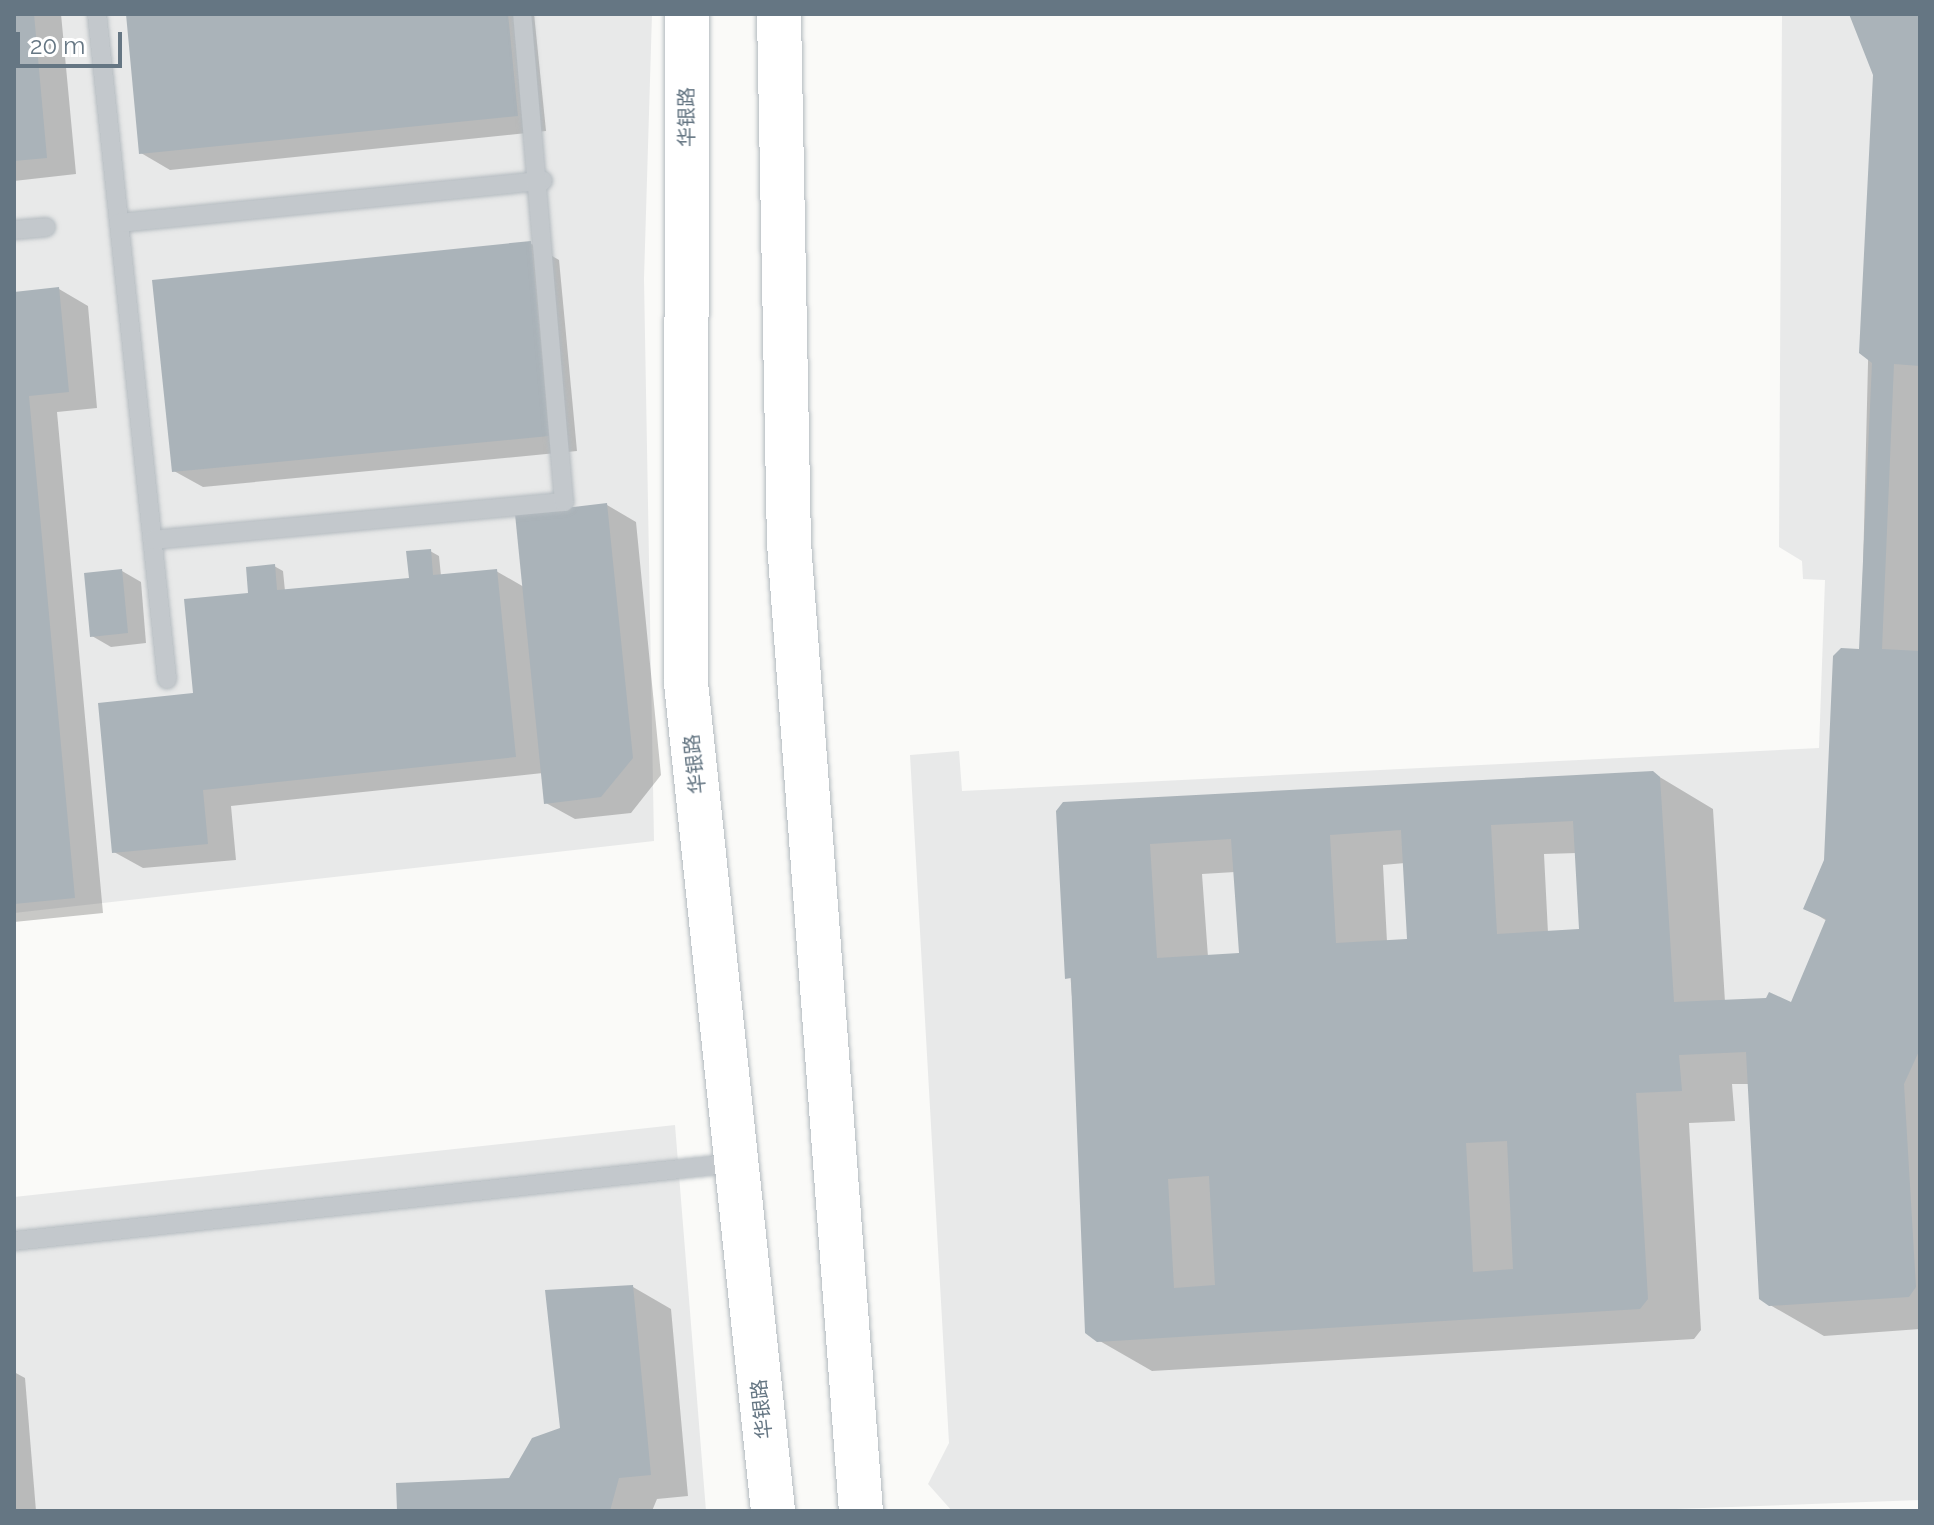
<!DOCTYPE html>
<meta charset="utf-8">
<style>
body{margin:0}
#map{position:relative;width:1934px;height:1525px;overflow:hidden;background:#fafaf8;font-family:Raleway,"Noto Sans SC",sans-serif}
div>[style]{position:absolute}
.built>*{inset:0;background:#e8e9e9}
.shadow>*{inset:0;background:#0003}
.building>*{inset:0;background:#aab3b9}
.roads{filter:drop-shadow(0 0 2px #b3babf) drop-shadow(0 0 2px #b3babf)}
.lane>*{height:18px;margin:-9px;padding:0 9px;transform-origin:9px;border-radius:9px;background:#c3c8cc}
.secondary>*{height:44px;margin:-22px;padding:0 22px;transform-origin:22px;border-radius:22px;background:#fff}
span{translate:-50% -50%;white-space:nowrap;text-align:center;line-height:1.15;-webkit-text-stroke:8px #fff;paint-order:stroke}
.street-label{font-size:20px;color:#657683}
.frame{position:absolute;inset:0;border:16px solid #657683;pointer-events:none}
.scale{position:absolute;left:16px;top:32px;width:106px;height:36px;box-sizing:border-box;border:4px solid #657683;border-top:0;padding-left:10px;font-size:24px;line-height:28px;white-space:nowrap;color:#657683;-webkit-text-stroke:6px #fff;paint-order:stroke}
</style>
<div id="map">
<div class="built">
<div style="clip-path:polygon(14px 14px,652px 14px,644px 279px,654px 841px,14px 913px)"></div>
<div style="clip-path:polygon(1782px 14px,1920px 14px,1920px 1500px,1620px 1511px,952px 1511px,928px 1484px,949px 1443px,910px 755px,959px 751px,962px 791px,1819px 748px,1825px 580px,1803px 579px,1802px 561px,1779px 547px)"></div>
<div style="clip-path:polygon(675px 1125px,706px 1511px,14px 1511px,14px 1197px)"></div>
</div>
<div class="shadow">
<div style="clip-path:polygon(14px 14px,61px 14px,76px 174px,14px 181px)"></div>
<div style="clip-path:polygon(128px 14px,534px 14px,546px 131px,170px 170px,141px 153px)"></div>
<div style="clip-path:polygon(evenodd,1852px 14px,1920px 14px,1920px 1329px,1824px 1336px,1770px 1305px,1749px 1084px,1732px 1084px,1735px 1121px,1689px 1123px,1701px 1330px,1694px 1339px,1152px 1371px,1098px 1340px,1058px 812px,1653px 773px,1713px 809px,1725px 1002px,1792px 1005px,1827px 921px,1806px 908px,1826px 861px,1861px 651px,1875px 75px,1852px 14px,1577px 853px,1581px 931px,1548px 933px,1544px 854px,1577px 853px,1852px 14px,1405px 863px,1409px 941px,1387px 942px,1383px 865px,1405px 863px,1852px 14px,1235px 872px,1241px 955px,1208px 957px,1202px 874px,1235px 872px)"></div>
<div style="clip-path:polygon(530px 243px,559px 260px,577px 451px,203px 487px,174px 471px)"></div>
<div style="clip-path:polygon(59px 289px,88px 306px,97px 408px,57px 412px,103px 913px,14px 922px,14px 294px)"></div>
<div style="clip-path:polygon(607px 505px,636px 522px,661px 775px,631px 813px,575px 819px,546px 803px,543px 773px,231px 806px,236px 860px,143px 868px,114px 852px,250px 595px,274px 566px,283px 571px,285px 591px,411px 579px,430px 551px,439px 556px,441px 576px,496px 571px,524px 587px)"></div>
<div style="clip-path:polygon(122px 571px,141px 582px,146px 643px,111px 647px,92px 636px)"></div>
<div style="clip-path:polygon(633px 1287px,671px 1309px,688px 1496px,657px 1499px,652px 1511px,399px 1511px,511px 1479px,562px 1429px)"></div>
<div style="clip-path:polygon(14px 1372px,25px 1378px,36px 1511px,14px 1511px)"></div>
</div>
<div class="building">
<div style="clip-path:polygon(14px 14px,34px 14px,47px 158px,14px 161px)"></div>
<div style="clip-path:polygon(126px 14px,508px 14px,518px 116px,139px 154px)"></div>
<div style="clip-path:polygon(evenodd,1849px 14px,1920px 14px,1920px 366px,1894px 364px,1882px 649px,1920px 651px,1920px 1049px,1904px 1084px,1916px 1287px,1909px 1297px,1769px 1306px,1759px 1299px,1746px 1052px,1679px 1055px,1682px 1091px,1636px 1093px,1648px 1299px,1640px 1309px,1097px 1342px,1085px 1333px,1071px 978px,1065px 979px,1056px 811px,1063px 802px,1653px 771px,1660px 777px,1674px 1002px,1766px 998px,1769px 992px,1791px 1002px,1826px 919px,1803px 909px,1824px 860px,1833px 656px,1841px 648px,1859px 649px,1872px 363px,1859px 353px,1873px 75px,1849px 14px,1573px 821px,1579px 929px,1497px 934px,1491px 825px,1573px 821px,1849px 14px,1401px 830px,1407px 939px,1336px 943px,1330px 835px,1401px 830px,1849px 14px,1231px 839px,1239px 953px,1157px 958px,1150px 844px,1231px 839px,1849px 14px,1507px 1141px,1513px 1269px,1473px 1272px,1466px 1143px,1507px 1141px,1849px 14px,1209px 1176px,1215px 1285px,1174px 1288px,1168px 1179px,1209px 1176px)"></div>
<div style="clip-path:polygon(531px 241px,549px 436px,172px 472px,152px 280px)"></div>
<div style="clip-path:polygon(59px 287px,69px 392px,29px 396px,75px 898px,14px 904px,14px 292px)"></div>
<div style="clip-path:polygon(607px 503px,633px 758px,601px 797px,544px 804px,515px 514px)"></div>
<div style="clip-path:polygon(431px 549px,433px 575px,497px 569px,516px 757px,203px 790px,208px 844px,112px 853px,98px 703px,193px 693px,184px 599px,248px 593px,246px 567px,275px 564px,277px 590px,409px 578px,406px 551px)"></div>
<div style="clip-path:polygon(122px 569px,128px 633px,90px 637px,84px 573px)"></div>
<div style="clip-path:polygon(633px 1285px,651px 1475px,619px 1478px,610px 1511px,397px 1511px,396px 1483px,509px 1478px,532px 1438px,560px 1428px,545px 1290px)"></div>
</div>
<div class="roads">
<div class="lane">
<div style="left:97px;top:14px;width:669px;rotate:83.99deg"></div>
<div style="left:119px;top:223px;width:426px;rotate:-5.7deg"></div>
<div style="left:14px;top:230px;width:32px;rotate:-5deg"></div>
<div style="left:153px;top:540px;width:413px;rotate:-5.3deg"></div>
<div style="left:564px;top:502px;width:490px;rotate:-94.9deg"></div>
<div style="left:14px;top:1241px;width:726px;rotate:-6.17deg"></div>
</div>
<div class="secondary">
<div style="left:687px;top:14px;width:669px;rotate:90.09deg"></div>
<div style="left:686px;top:683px;width:833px;rotate:84deg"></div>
<div style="left:779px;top:14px;width:529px;rotate:88.92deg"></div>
<div style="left:789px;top:543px;width:971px;rotate:85.75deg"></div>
</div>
</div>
<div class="street-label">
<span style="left:687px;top:117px;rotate:-90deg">华银路</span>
<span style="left:695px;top:764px;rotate:-96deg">华银路</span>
<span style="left:762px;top:1409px;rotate:-96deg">华银路</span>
</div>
<div class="frame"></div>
<div class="scale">20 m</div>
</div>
